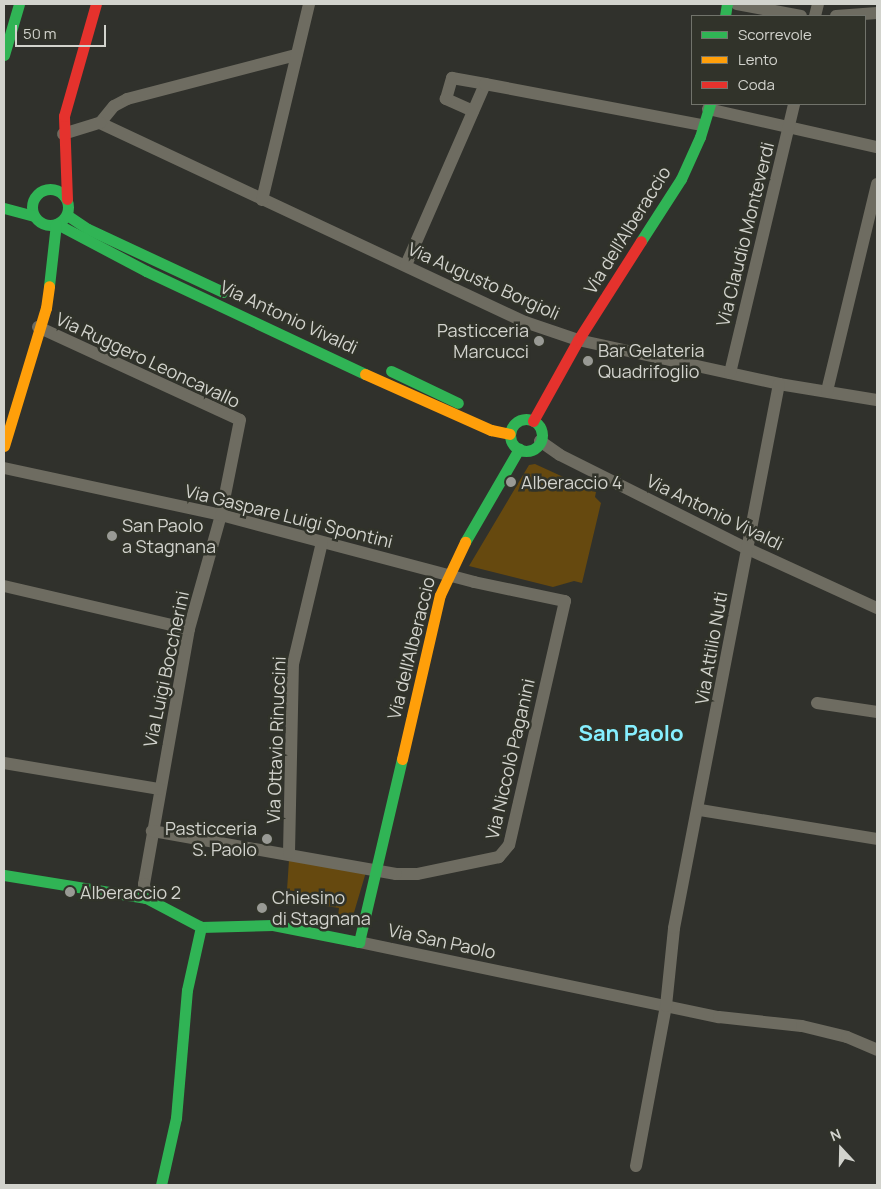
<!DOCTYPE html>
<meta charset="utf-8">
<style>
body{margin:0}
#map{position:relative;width:881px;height:1189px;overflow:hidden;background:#30312c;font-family:Manrope,sans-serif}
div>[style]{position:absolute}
.green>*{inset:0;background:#66490f}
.street>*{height:12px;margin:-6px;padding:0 6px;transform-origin:6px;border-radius:6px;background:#6e6c61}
.fast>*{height:11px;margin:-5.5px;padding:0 5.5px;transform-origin:5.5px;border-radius:5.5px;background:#30b455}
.fast>.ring{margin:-5.5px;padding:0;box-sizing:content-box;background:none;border:11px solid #30b455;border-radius:50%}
.slow>*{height:11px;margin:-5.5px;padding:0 5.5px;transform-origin:5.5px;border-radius:5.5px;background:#ff9f0a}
.jam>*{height:11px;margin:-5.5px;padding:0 5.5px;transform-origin:5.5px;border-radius:5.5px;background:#e5322d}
.dots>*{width:14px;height:14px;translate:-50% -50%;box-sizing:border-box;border:2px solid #31332a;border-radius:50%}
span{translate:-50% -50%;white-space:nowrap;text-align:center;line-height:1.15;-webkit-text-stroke:5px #31332a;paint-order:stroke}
.street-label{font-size:18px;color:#d2d3cd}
.poi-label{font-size:18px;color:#d2d3cd}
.right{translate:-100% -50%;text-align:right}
.left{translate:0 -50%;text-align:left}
.district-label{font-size:22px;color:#86efff;font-weight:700}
.frame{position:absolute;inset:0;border:5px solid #d2d3cd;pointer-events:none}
.legend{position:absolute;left:691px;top:15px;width:175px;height:90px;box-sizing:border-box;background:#31332a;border:1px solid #71736b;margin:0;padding:6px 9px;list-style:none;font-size:15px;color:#d2d3cd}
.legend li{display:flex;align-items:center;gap:10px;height:25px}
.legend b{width:25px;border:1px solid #71736b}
.north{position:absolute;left:816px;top:1124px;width:50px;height:50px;-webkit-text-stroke:4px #31332a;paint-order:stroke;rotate:339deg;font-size:14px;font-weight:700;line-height:20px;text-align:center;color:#d2d3cd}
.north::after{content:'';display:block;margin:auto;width:18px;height:22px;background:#d2d3cd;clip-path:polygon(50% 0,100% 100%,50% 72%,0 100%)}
.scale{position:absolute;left:15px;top:25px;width:91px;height:22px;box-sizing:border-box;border:2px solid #d2d3cd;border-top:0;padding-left:6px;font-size:15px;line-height:18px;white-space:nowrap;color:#d2d3cd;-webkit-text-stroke:4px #31332a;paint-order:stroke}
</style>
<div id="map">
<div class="green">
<div style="clip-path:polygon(535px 464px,596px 492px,595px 497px,601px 503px,582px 583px,574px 581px,553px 587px,469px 566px,529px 465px)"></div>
<div style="clip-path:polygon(289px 860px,366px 872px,350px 926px,337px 924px,339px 908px,299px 902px,300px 892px,287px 890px)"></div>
</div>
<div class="street">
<div style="left:737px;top:4px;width:65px;rotate:10.6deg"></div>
<div style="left:815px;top:16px;width:12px;rotate:-76deg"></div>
<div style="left:836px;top:16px;width:41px;rotate:-4.2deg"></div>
<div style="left:708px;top:109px;width:173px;rotate:12.7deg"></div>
<div style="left:473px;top:111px;width:30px;rotate:-156deg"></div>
<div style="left:446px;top:99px;width:22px;rotate:-74deg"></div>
<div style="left:452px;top:78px;width:34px;rotate:10deg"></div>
<div style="left:100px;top:123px;width:469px;rotate:25.1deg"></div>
<div style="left:525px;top:322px;width:56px;rotate:18.8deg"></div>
<div style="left:578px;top:340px;width:206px;rotate:12.3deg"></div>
<div style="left:779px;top:384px;width:99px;rotate:9.3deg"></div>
<div style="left:100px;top:123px;width:22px;rotate:-51deg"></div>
<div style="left:114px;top:106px;width:15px;rotate:-28deg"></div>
<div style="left:127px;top:99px;width:175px;rotate:-14.6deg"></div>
<div style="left:63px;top:134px;width:39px;rotate:-17deg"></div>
<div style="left:262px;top:200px;width:202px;rotate:-76.5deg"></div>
<div style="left:406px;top:265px;width:197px;rotate:-66.4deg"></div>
<div style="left:485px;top:84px;width:221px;rotate:10.7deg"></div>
<div style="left:38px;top:327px;width:222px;rotate:24.7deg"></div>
<div style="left:240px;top:420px;width:97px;rotate:101.3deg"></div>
<div style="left:221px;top:515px;width:118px;rotate:105.7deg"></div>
<div style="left:189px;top:629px;width:259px;rotate:100deg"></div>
<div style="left:144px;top:884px;width:14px;rotate:82deg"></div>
<div style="left:730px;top:373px;width:277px;rotate:-76.6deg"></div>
<div style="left:827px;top:391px;width:213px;rotate:-76.4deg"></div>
<div style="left:540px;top:441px;width:24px;rotate:35deg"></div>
<div style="left:560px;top:455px;width:210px;rotate:26.6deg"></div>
<div style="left:748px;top:549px;width:142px;rotate:24.6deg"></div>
<div style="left:4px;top:468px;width:222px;rotate:12.2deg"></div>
<div style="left:221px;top:515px;width:262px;rotate:14.8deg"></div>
<div style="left:474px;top:582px;width:93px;rotate:11.8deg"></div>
<div style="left:565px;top:601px;width:250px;rotate:102.9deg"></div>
<div style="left:509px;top:845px;width:16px;rotate:130deg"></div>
<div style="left:499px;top:857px;width:84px;rotate:168.3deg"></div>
<div style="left:417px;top:874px;width:21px;rotate:180deg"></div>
<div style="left:396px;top:874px;width:248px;rotate:-170deg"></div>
<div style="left:4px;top:586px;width:190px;rotate:13.1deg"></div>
<div style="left:817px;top:703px;width:61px;rotate:8.5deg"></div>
<div style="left:4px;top:763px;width:158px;rotate:9.5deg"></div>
<div style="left:700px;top:810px;width:179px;rotate:9.3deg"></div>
<div style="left:289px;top:853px;width:189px;rotate:-88.8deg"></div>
<div style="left:293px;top:664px;width:125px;rotate:-76.6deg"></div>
<div style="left:359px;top:942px;width:368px;rotate:11.8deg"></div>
<div style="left:719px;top:1017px;width:83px;rotate:6.2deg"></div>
<div style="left:802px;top:1026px;width:46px;rotate:13.7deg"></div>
<div style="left:847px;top:1037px;width:33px;rotate:23deg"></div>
<div style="left:636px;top:1166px;width:163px;rotate:-79.4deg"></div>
<div style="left:666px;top:1006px;width:78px;rotate:-84.1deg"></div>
<div style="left:674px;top:928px;width:554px;rotate:-79.08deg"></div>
</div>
<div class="fast">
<div style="left:725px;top:16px;width:12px;rotate:-81deg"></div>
<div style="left:4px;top:55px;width:53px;rotate:-73.6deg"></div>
<div class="ring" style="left:32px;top:189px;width:25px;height:25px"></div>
<div style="left:4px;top:208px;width:31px;rotate:15deg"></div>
<div style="left:67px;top:215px;width:25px;rotate:34deg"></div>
<div style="left:88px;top:229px;width:149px;rotate:25deg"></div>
<div style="left:57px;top:224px;width:101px;rotate:27.8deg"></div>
<div style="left:146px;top:271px;width:242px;rotate:25.2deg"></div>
<div style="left:641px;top:241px;width:74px;rotate:-57.2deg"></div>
<div style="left:681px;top:179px;width:46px;rotate:-65.7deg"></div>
<div style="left:700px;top:137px;width:34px;rotate:-73deg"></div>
<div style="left:49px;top:286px;width:62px;rotate:-83.6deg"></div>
<div style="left:391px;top:371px;width:74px;rotate:25.5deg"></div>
<div class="ring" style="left:510px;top:419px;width:21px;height:21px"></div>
<div style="left:465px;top:542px;width:108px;rotate:-59.9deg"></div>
<div style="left:4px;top:875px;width:144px;rotate:9.2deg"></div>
<div style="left:146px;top:898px;width:62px;rotate:27.8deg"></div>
<div style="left:201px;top:927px;width:72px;rotate:-1.6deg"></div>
<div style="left:273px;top:925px;width:88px;rotate:11.2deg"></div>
<div style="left:359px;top:942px;width:188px;rotate:-76.8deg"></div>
<div style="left:161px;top:1185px;width:69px;rotate:-77.4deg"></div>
<div style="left:176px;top:1118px;width:128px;rotate:-85.1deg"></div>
<div style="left:187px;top:990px;width:65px;rotate:-77.5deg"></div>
</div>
<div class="slow">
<div style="left:365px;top:374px;width:138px;rotate:24deg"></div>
<div style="left:491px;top:430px;width:19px;rotate:12deg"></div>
<div style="left:4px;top:446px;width:144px;rotate:-73.1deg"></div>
<div style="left:46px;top:308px;width:22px;rotate:-82deg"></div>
<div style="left:402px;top:759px;width:168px;rotate:-77deg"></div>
<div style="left:440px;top:595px;width:59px;rotate:-64.7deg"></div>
</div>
<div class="jam">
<div style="left:67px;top:199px;width:83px;rotate:-92.1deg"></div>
<div style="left:64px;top:116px;width:116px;rotate:-74.1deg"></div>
<div style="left:533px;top:421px;width:93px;rotate:-60.9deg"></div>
<div style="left:578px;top:340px;width:117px;rotate:-57.5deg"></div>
</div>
<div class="dots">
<div style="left:539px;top:341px;background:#999a95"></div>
<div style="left:588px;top:361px;background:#999a95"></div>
<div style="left:511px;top:482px;background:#999a95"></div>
<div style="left:112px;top:536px;background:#999a95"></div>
<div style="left:267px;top:839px;background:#999a95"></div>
<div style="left:70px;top:892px;background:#999a95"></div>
<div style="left:262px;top:908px;background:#999a95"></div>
</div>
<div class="street-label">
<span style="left:627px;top:230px;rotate:-58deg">Via dell'Alberaccio</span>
<span style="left:745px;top:234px;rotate:-76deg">Via Claudio Monteverdi</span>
<span style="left:484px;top:281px;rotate:24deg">Via Augusto Borgioli</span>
<span style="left:289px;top:317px;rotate:25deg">Via Antonio Vivaldi</span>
<span style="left:148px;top:360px;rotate:25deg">Via Ruggero Leoncavallo</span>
<span style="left:715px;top:512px;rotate:26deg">Via Antonio Vivaldi</span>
<span style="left:289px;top:516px;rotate:14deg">Via Gaspare Luigi Spontini</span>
<span style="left:411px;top:648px;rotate:-76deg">Via dell'Alberaccio</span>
<span style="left:711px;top:648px;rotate:-80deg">Via Attilio Nuti</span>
<span style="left:166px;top:669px;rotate:-78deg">Via Luigi Boccherini</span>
<span style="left:276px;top:740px;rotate:-88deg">Via Ottavio Rinuccini</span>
<span style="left:510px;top:759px;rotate:-77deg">Via Niccolò Paganini</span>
<span style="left:442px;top:941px;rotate:12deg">Via San Paolo</span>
</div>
<div class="poi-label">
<span class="right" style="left:529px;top:341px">Pasticceria<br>Marcucci</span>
<span class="left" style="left:598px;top:361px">Bar Gelateria<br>Quadrifoglio</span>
<span class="left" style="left:521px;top:482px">Alberaccio 4</span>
<span class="left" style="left:122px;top:536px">San Paolo<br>a Stagnana</span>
<span class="right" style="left:257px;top:839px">Pasticceria<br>S. Paolo</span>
<span class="left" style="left:80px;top:892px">Alberaccio 2</span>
<span class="left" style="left:272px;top:908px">Chiesino<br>di Stagnana</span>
</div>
<div class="district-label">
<span style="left:631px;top:734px">San Paolo</span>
</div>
<div class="frame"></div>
<ul class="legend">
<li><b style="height:6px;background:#30b455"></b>Scorrevole</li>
<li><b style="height:6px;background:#ff9f0a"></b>Lento</li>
<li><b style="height:6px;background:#e5322d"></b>Coda</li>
</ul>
<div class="north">N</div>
<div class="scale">50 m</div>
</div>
